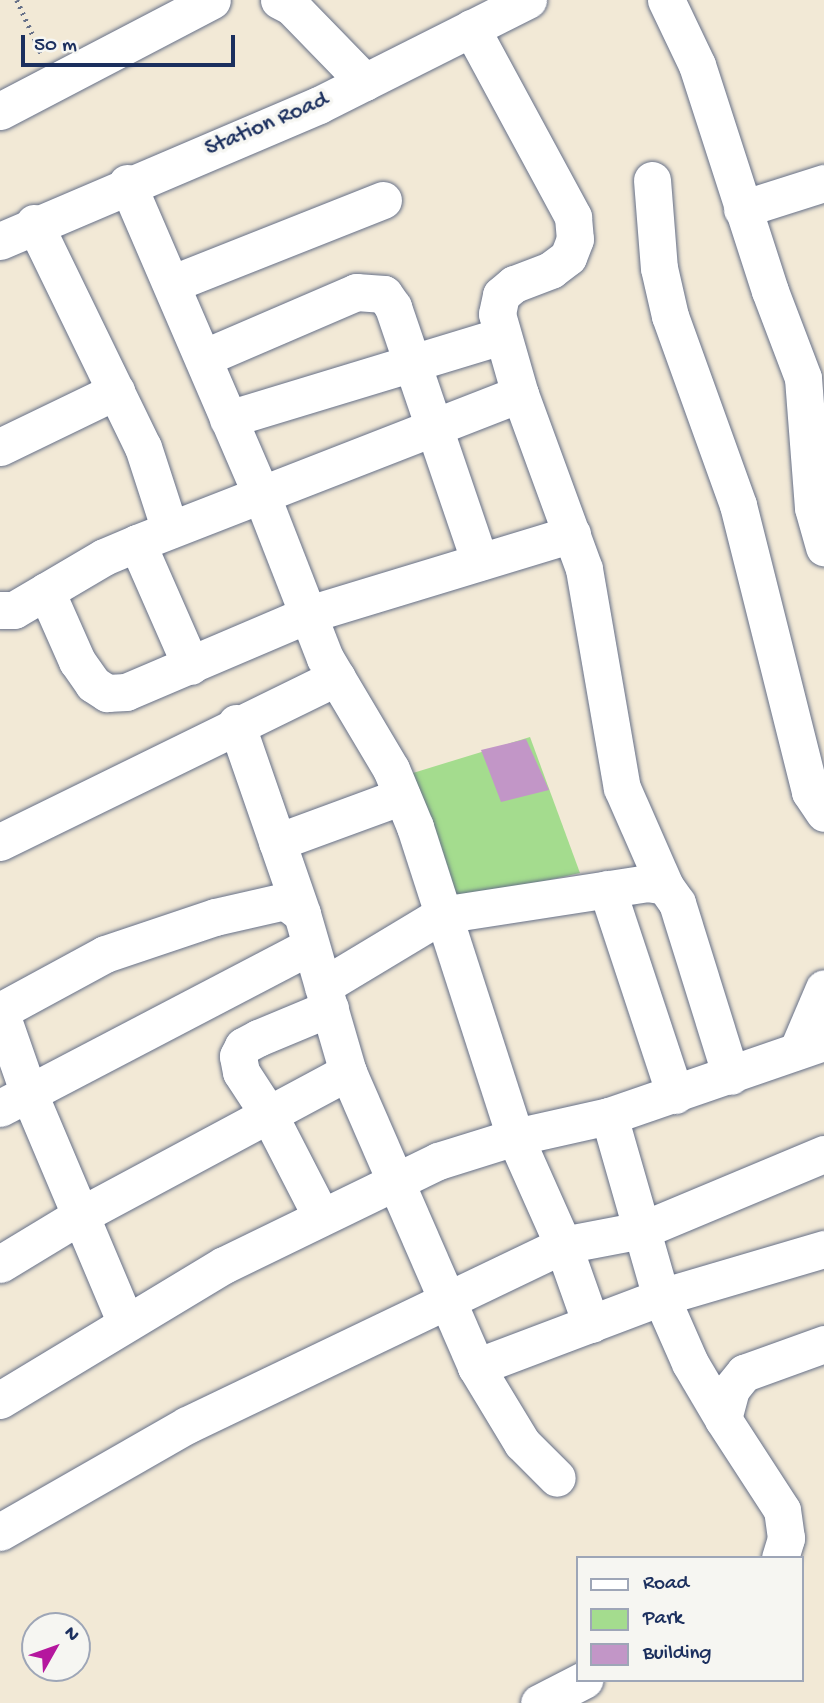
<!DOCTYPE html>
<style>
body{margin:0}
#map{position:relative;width:824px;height:1703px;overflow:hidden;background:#f2e9d6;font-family:"Gochi Hand",sans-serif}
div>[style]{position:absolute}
.green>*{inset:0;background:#a4dc8e}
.building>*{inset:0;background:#c296c7}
.path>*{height:4.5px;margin-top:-2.25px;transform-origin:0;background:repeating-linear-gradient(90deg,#667088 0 2px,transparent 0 7px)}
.roads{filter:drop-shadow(0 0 2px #667088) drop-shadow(0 0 2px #667088)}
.minor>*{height:37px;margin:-18.5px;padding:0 18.5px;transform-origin:18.5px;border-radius:18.5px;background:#fff}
span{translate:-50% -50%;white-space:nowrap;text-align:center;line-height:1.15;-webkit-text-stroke:7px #f6f6f2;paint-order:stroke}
.street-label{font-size:24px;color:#1b2f5e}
.legend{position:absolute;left:576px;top:1556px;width:228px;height:126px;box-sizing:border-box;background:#f6f6f2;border:2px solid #9ea6b7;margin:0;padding:9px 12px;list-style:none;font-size:21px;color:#1b2f5e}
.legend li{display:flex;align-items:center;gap:14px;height:35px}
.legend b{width:35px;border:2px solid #9ea6b7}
.north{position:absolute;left:21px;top:1612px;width:70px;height:70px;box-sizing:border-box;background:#f6f6f2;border:2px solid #9ea6b7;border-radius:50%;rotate:50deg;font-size:19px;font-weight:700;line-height:28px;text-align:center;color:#1b2f5e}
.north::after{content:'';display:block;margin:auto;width:24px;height:32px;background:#b5179e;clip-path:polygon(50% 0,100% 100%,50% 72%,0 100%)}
.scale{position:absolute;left:21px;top:35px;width:214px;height:32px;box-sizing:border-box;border:4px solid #1b2f5e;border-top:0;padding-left:9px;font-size:21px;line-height:24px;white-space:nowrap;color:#1b2f5e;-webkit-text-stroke:5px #f6f6f2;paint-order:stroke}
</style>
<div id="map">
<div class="green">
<div style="clip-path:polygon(530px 737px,580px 873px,448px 903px,413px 773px)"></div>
</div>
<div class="building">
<div style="clip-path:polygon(526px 739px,549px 790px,501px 802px,481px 750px)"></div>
</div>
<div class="path">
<div style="left:17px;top:0;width:60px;rotate:65.6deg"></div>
</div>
<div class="roads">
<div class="minor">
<div style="left:279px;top:0;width:13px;rotate:27deg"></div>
<div style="left:291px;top:6px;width:106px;rotate:45.8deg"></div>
<div style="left:666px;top:0;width:72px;rotate:64.5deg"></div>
<div style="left:697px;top:65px;width:237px;rotate:72.1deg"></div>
<div style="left:770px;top:291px;width:93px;rotate:69.2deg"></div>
<div style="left:803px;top:378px;width:130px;rotate:85.6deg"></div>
<div style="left:813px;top:508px;width:41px;rotate:74.2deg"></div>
<div style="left:471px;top:28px;width:215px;rotate:61.6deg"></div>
<div style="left:573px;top:217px;width:22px;rotate:85deg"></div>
<div style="left:575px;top:239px;width:19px;rotate:111deg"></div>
<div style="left:568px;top:257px;width:21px;rotate:143deg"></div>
<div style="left:551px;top:270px;width:40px;rotate:159deg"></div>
<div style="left:514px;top:284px;width:17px;rotate:140deg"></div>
<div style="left:501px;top:295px;width:19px;rotate:102deg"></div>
<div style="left:497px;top:314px;width:83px;rotate:74deg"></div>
<div style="left:520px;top:394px;width:186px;rotate:69.9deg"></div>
<div style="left:584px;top:569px;width:222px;rotate:80.2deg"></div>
<div style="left:622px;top:788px;width:107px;rotate:66.3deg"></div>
<div style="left:0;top:111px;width:239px;rotate:-27.6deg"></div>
<div style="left:652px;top:180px;width:88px;rotate:85.5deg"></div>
<div style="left:659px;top:268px;width:49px;rotate:77.1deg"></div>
<div style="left:670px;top:316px;width:201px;rotate:70.2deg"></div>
<div style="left:738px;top:505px;width:296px;rotate:75.9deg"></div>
<div style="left:810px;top:792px;width:25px;rotate:56deg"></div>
<div style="left:127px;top:183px;width:339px;rotate:66.7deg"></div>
<div style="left:261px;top:494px;width:176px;rotate:68.7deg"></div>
<div style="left:325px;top:658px;width:129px;rotate:59.3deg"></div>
<div style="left:391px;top:769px;width:63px;rotate:67.5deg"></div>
<div style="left:415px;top:827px;width:326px;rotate:72.1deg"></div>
<div style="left:515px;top:1137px;width:118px;rotate:66deg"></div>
<div style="left:563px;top:1245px;width:84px;rotate:70.5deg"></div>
<div style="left:742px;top:209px;width:86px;rotate:-17.6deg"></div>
<div style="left:34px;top:223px;width:249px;rotate:64.1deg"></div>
<div style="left:143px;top:447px;width:87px;rotate:72deg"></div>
<div style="left:0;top:241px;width:347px;rotate:-23.1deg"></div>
<div style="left:319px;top:105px;width:234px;rotate:-26.7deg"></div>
<div style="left:171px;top:284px;width:228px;rotate:-21.6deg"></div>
<div style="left:203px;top:358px;width:167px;rotate:-23.3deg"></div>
<div style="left:356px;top:292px;width:28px;rotate:4deg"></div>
<div style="left:384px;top:294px;width:16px;rotate:55deg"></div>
<div style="left:393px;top:307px;width:269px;rotate:71.2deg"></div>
<div style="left:228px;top:419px;width:286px;rotate:-16.9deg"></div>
<div style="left:0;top:447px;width:129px;rotate:-25.8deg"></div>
<div style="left:137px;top:543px;width:134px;rotate:66.3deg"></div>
<div style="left:46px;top:591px;width:77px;rotate:66.1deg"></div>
<div style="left:77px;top:661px;width:28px;rotate:55deg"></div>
<div style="left:93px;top:684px;width:17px;rotate:33deg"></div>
<div style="left:107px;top:693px;width:19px;rotate:-3deg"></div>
<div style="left:126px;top:692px;width:199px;rotate:-23.1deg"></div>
<div style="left:309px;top:614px;width:275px;rotate:-16.9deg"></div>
<div style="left:0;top:610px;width:14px"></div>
<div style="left:14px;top:610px;width:104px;rotate:-30.5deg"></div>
<div style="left:104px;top:557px;width:36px;rotate:-23deg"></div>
<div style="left:137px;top:543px;width:411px;rotate:-21.3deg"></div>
<div style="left:236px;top:723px;width:202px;rotate:70.9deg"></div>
<div style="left:0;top:842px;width:375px;rotate:-26.1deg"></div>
<div style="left:277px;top:842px;width:133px;rotate:-20.2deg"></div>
<div style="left:607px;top:889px;width:217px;rotate:71.7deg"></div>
<div style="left:323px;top:986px;width:138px;rotate:-31deg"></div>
<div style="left:441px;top:915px;width:208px;rotate:-8.8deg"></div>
<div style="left:647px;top:883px;width:18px;rotate:9deg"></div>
<div style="left:665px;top:886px;width:21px;rotate:55deg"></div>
<div style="left:677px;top:903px;width:181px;rotate:72.7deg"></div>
<div style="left:798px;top:1049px;width:66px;rotate:-66.9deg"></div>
<div style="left:0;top:1108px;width:350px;rotate:-27.6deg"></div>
<div style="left:609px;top:1116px;width:188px;rotate:74deg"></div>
<div style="left:661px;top:1297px;width:72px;rotate:66.3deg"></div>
<div style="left:690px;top:1363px;width:65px;rotate:59.5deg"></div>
<div style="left:321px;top:1216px;width:114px;rotate:-117.2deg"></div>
<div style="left:269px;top:1115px;width:51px;rotate:-123.1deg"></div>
<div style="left:241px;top:1072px;width:16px;rotate:-101deg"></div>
<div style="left:238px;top:1056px;width:11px;rotate:-63deg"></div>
<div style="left:243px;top:1046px;width:17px;rotate:-28deg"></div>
<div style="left:258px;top:1038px;width:78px;rotate:-22.6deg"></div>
<div style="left:0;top:1264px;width:95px;rotate:-31.2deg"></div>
<div style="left:81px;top:1215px;width:303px;rotate:-28.2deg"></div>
<div style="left:125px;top:1321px;width:246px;rotate:-112.9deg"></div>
<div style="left:29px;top:1094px;width:88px;rotate:-109.3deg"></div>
<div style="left:0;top:1011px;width:119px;rotate:-28.5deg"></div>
<div style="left:105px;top:954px;width:116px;rotate:-18.6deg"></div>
<div style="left:215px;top:917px;width:72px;rotate:-12.9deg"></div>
<div style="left:285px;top:901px;width:21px;rotate:37deg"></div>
<div style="left:302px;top:914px;width:165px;rotate:73.8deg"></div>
<div style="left:348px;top:1072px;width:322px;rotate:66.5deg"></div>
<div style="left:476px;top:1367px;width:89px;rotate:58.8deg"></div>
<div style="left:522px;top:1443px;width:49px;rotate:45deg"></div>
<div style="left:476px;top:1367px;width:198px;rotate:-20.7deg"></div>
<div style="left:661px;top:1297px;width:170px;rotate:-16.4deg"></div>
<div style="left:0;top:1400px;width:262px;rotate:-31.1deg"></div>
<div style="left:224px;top:1265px;width:238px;rotate:-25.9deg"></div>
<div style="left:438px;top:1161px;width:81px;rotate:-17.3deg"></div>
<div style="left:515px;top:1137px;width:96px;rotate:-12.6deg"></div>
<div style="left:609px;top:1116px;width:227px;rotate:-19deg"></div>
<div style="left:0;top:1532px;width:215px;rotate:-29.8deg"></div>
<div style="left:187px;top:1425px;width:417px;rotate:-25.6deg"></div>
<div style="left:563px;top:1245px;width:80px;rotate:-10.8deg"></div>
<div style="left:642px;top:1230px;width:197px;rotate:-22.7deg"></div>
<div style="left:780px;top:1558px;width:21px;rotate:-73deg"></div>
<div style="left:786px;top:1538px;width:28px;rotate:-98deg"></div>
<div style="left:782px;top:1510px;width:108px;rotate:-123deg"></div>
<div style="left:723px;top:1419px;width:31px;rotate:-75deg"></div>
<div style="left:731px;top:1389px;width:21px;rotate:-51deg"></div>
<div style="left:744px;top:1373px;width:85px;rotate:-19.9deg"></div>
<div style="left:539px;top:1703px;width:51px;rotate:-27.1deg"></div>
</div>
</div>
<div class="street-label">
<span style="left:267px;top:125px;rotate:-23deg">Station Road</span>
</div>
<ul class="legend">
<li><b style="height:9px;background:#fff"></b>Road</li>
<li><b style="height:19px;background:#a4dc8e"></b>Park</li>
<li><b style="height:19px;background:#c296c7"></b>Building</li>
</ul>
<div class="north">N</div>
<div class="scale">50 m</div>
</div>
